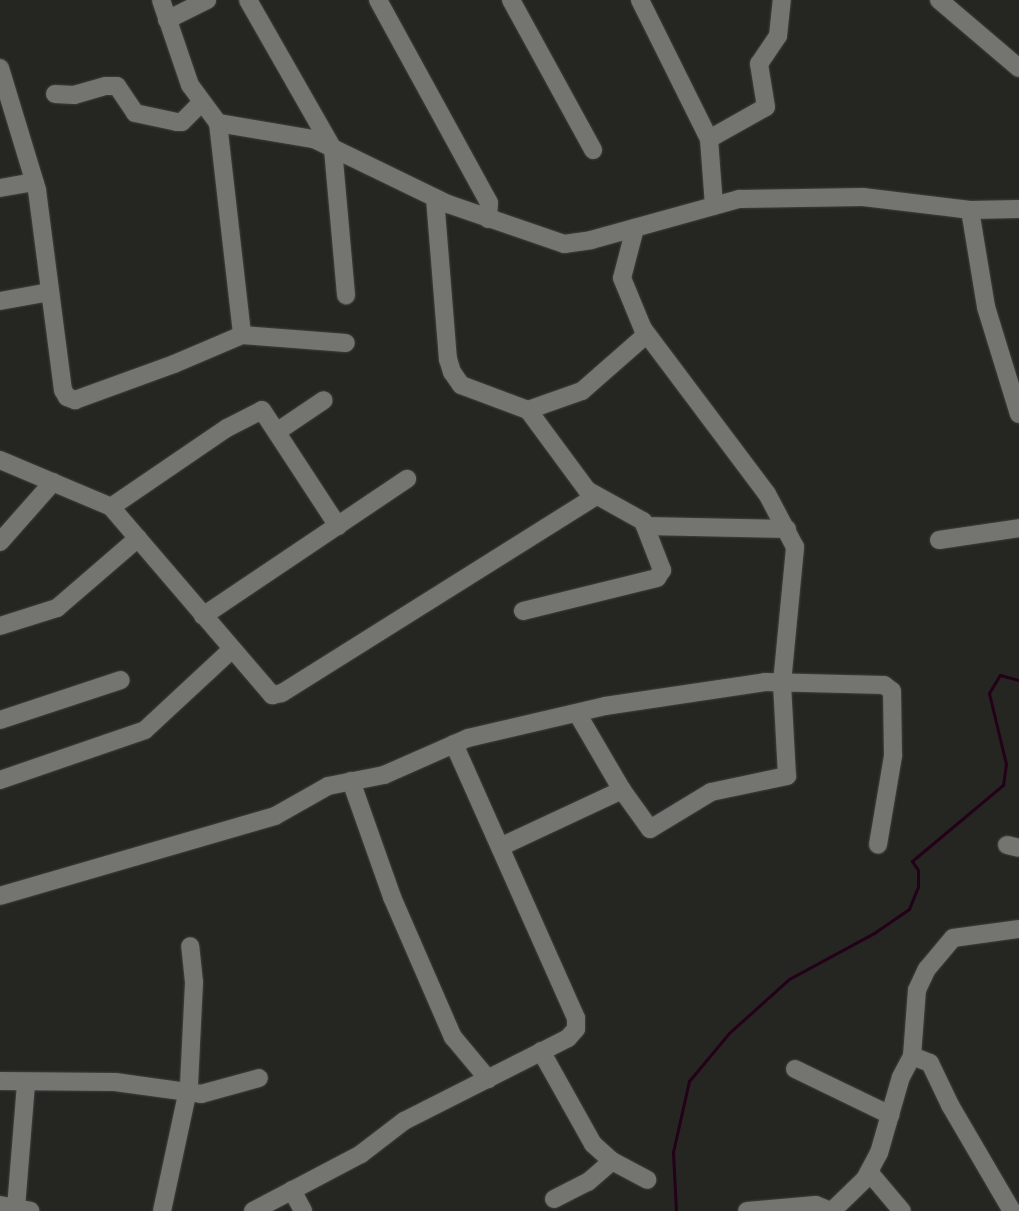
<!DOCTYPE html>
<style>
body{margin:0}
#map{position:relative;width:1019px;height:1211px;overflow:hidden;background:#252522;font-family:"Nunito Sans",sans-serif}
div>[style]{position:absolute}
.stream>*{height:3px;margin:-1.5px;padding:0 1.5px;transform-origin:1.5px;border-radius:1.5px;background:#230119}
.roads{filter:drop-shadow(0 0 1px #40403d) drop-shadow(0 0 1px #40403d)}
.minor>*{height:18px;margin:-9px;padding:0 9px;transform-origin:9px;border-radius:9px;background:#747571}
span{translate:-50% -50%;white-space:nowrap;text-align:center;line-height:1.15;-webkit-text-stroke:5px #252522;paint-order:stroke}
</style>
<div id="map">
<div class="stream">
<div style="left:676px;top:1211px;width:59px;rotate:-92.9deg"></div>
<div style="left:673px;top:1152px;width:73px;rotate:-77.3deg"></div>
<div style="left:689px;top:1081px;width:62px;rotate:-50.2deg"></div>
<div style="left:729px;top:1033px;width:81px;rotate:-42deg"></div>
<div style="left:789px;top:979px;width:97px;rotate:-28.4deg"></div>
<div style="left:874px;top:933px;width:42px;rotate:-34.4deg"></div>
<div style="left:909px;top:909px;width:24px;rotate:-68deg"></div>
<div style="left:918px;top:887px;width:17px;rotate:-90deg"></div>
<div style="left:918px;top:870px;width:11px;rotate:-124deg"></div>
<div style="left:912px;top:861px;width:119px;rotate:-39.9deg"></div>
<div style="left:1003px;top:785px;width:21px;rotate:-82deg"></div>
<div style="left:1006px;top:764px;width:73px;rotate:-103.5deg"></div>
<div style="left:989px;top:693px;width:21px;rotate:-59deg"></div>
<div style="left:1000px;top:675px;width:20px;rotate:15deg"></div>
</div>
<div class="roads">
<div class="minor">
<div style="left:161px;top:0;width:90px;rotate:71.2deg"></div>
<div style="left:190px;top:85px;width:47px;rotate:53.6deg"></div>
<div style="left:218px;top:123px;width:213px;rotate:83.5deg"></div>
<div style="left:248px;top:0;width:172px;rotate:60.3deg"></div>
<div style="left:333px;top:149px;width:147px;rotate:84.9deg"></div>
<div style="left:378px;top:0;width:231px;rotate:61.3deg"></div>
<div style="left:489px;top:203px;width:16px;rotate:94deg"></div>
<div style="left:511px;top:0;width:171px;rotate:61.3deg"></div>
<div style="left:640px;top:0;width:155px;rotate:63.6deg"></div>
<div style="left:709px;top:139px;width:67px;rotate:85.7deg"></div>
<div style="left:939px;top:0;width:105px;rotate:40.4deg"></div>
<div style="left:167px;top:20px;width:45px;rotate:-26.6deg"></div>
<div style="left:0;top:68px;width:127px;rotate:73.1deg"></div>
<div style="left:37px;top:190px;width:202px;rotate:82.6deg"></div>
<div style="left:63px;top:390px;width:8px;rotate:60deg"></div>
<div style="left:67px;top:397px;width:9px;rotate:21deg"></div>
<div style="left:75px;top:400px;width:105px;rotate:-20deg"></div>
<div style="left:174px;top:364px;width:74px;rotate:-23.1deg"></div>
<div style="left:242px;top:335px;width:104px;rotate:4.4deg"></div>
<div style="left:55px;top:94px;width:19px;rotate:3deg"></div>
<div style="left:74px;top:95px;width:33px;rotate:-16deg"></div>
<div style="left:106px;top:86px;width:11px"></div>
<div style="left:117px;top:86px;width:32px;rotate:56deg"></div>
<div style="left:135px;top:113px;width:43px;rotate:12.1deg"></div>
<div style="left:177px;top:122px;width:5px"></div>
<div style="left:182px;top:122px;width:27px;rotate:-45deg"></div>
<div style="left:218px;top:123px;width:97px;rotate:9.5deg"></div>
<div style="left:314px;top:139px;width:149px;rotate:25.9deg"></div>
<div style="left:448px;top:204px;width:123px;rotate:19deg"></div>
<div style="left:564px;top:244px;width:27px;rotate:-8deg"></div>
<div style="left:591px;top:240px;width:154px;rotate:-15.5deg"></div>
<div style="left:739px;top:199px;width:124px;rotate:-0.9deg"></div>
<div style="left:863px;top:197px;width:108px;rotate:6.9deg"></div>
<div style="left:970px;top:210px;width:49px;rotate:-1.2deg"></div>
<div style="left:709px;top:139px;width:65px;rotate:-29.3deg"></div>
<div style="left:766px;top:107px;width:44px;rotate:-99.2deg"></div>
<div style="left:759px;top:64px;width:34px;rotate:-56deg"></div>
<div style="left:778px;top:36px;width:36px;rotate:-84deg"></div>
<div style="left:0;top:188px;width:35px;rotate:-10deg"></div>
<div style="left:435px;top:198px;width:162px;rotate:85.4deg"></div>
<div style="left:448px;top:359px;width:14px;rotate:73deg"></div>
<div style="left:452px;top:372px;width:16px;rotate:55deg"></div>
<div style="left:461px;top:385px;width:72px;rotate:20.5deg"></div>
<div style="left:528px;top:410px;width:99px;rotate:53.6deg"></div>
<div style="left:587px;top:490px;width:64px;rotate:29deg"></div>
<div style="left:643px;top:521px;width:53px;rotate:68.8deg"></div>
<div style="left:662px;top:570px;width:9px;rotate:122deg"></div>
<div style="left:657px;top:578px;width:138px;rotate:166.2deg"></div>
<div style="left:970px;top:210px;width:98px;rotate:80.6deg"></div>
<div style="left:986px;top:307px;width:112px;rotate:72.9deg"></div>
<div style="left:0;top:301px;width:51px;rotate:-10.2deg"></div>
<div style="left:528px;top:410px;width:57px;rotate:-19.4deg"></div>
<div style="left:582px;top:391px;width:86px;rotate:-41.2deg"></div>
<div style="left:278px;top:431px;width:55px;rotate:-34deg"></div>
<div style="left:0;top:460px;width:121px;rotate:22.9deg"></div>
<div style="left:111px;top:507px;width:248px;rotate:49.4deg"></div>
<div style="left:272px;top:695px;width:10px;rotate:-11deg"></div>
<div style="left:282px;top:693px;width:371px;rotate:-32.1deg"></div>
<div style="left:111px;top:507px;width:140px;rotate:-34.3deg"></div>
<div style="left:227px;top:428px;width:39px;rotate:-27deg"></div>
<div style="left:262px;top:410px;width:139px;rotate:56.8deg"></div>
<div style="left:645px;top:526px;width:142px;rotate:1.2deg"></div>
<div style="left:939px;top:540px;width:81px;rotate:-8.5deg"></div>
<div style="left:0;top:542px;width:80px;rotate:-48.5deg"></div>
<div style="left:203px;top:616px;width:246px;rotate:-33.9deg"></div>
<div style="left:0;top:626px;width:60px;rotate:-17.5deg"></div>
<div style="left:57px;top:608px;width:107px;rotate:-40.8deg"></div>
<div style="left:577px;top:713px;width:89px;rotate:59.7deg"></div>
<div style="left:622px;top:790px;width:48px;rotate:54.3deg"></div>
<div style="left:650px;top:829px;width:71px;rotate:-31.2deg"></div>
<div style="left:711px;top:792px;width:78px;rotate:-11.9deg"></div>
<div style="left:787px;top:776px;width:93px;rotate:-93.1deg"></div>
<div style="left:782px;top:683px;width:137px;rotate:-84.5deg"></div>
<div style="left:795px;top:547px;width:60px;rotate:-117.8deg"></div>
<div style="left:767px;top:494px;width:206px;rotate:-126.9deg"></div>
<div style="left:643px;top:329px;width:55px;rotate:-112.4deg"></div>
<div style="left:622px;top:278px;width:52px;rotate:-75.4deg"></div>
<div style="left:0;top:720px;width:127px;rotate:-18.3deg"></div>
<div style="left:0;top:780px;width:153px;rotate:-19deg"></div>
<div style="left:145px;top:730px;width:117px;rotate:-42.9deg"></div>
<div style="left:351px;top:781px;width:123px;rotate:70.5deg"></div>
<div style="left:392px;top:897px;width:153px;rotate:66.5deg"></div>
<div style="left:453px;top:1037px;width:55px;rotate:50.2deg"></div>
<div style="left:1007px;top:845px;width:12px;rotate:14deg"></div>
<div style="left:500px;top:847px;width:135px;rotate:-25deg"></div>
<div style="left:0;top:896px;width:286px;rotate:-16.2deg"></div>
<div style="left:275px;top:816px;width:61px;rotate:-29.5deg"></div>
<div style="left:328px;top:786px;width:57px;rotate:-11.1deg"></div>
<div style="left:384px;top:775px;width:92px;rotate:-23.8deg"></div>
<div style="left:468px;top:738px;width:141px;rotate:-13.1deg"></div>
<div style="left:605px;top:706px;width:162px;rotate:-8.5deg"></div>
<div style="left:765px;top:682px;width:119px;rotate:1.4deg"></div>
<div style="left:884px;top:685px;width:10px;rotate:37deg"></div>
<div style="left:892px;top:691px;width:65px;rotate:89.1deg"></div>
<div style="left:893px;top:756px;width:90px;rotate:99.6deg"></div>
<div style="left:541px;top:1051px;width:107px;rotate:60.8deg"></div>
<div style="left:593px;top:1144px;width:25px;rotate:42deg"></div>
<div style="left:612px;top:1161px;width:40px;rotate:28deg"></div>
<div style="left:912px;top:1056px;width:19px;rotate:21deg"></div>
<div style="left:930px;top:1063px;width:47px;rotate:64.5deg"></div>
<div style="left:950px;top:1105px;width:123px;rotate:59.7deg"></div>
<div style="left:795px;top:1069px;width:106px;rotate:25.8deg"></div>
<div style="left:0;top:1081px;width:115px;rotate:0.5deg"></div>
<div style="left:115px;top:1082px;width:87px;rotate:7.9deg"></div>
<div style="left:201px;top:1094px;width:60px;rotate:-15.4deg"></div>
<div style="left:869px;top:1172px;width:51px;rotate:49.8deg"></div>
<div style="left:292px;top:1190px;width:24px;rotate:62deg"></div>
<div style="left:554px;top:1199px;width:38px;rotate:-27deg"></div>
<div style="left:588px;top:1182px;width:32px;rotate:-41deg"></div>
<div style="left:0;top:1205px;width:31px;rotate:11deg"></div>
<div style="left:16px;top:1208px;width:125px;rotate:-85.4deg"></div>
<div style="left:162px;top:1211px;width:129px;rotate:-77.9deg"></div>
<div style="left:189px;top:1085px;width:103px;rotate:-87.2deg"></div>
<div style="left:194px;top:982px;width:36px;rotate:-96deg"></div>
<div style="left:253px;top:1211px;width:122px;rotate:-27.8deg"></div>
<div style="left:361px;top:1154px;width:54px;rotate:-37.5deg"></div>
<div style="left:404px;top:1121px;width:184px;rotate:-26.8deg"></div>
<div style="left:568px;top:1038px;width:12px;rotate:-48deg"></div>
<div style="left:576px;top:1029px;width:11px;rotate:-90deg"></div>
<div style="left:576px;top:1018px;width:300px;rotate:-114deg"></div>
<div style="left:747px;top:1211px;width:69px;rotate:-5deg"></div>
<div style="left:816px;top:1205px;width:16px;rotate:22deg"></div>
<div style="left:832px;top:1211px;width:46px;rotate:-44.1deg"></div>
<div style="left:865px;top:1179px;width:30px;rotate:-62deg"></div>
<div style="left:879px;top:1153px;width:79px;rotate:-73.9deg"></div>
<div style="left:901px;top:1077px;width:24px;rotate:-62deg"></div>
<div style="left:912px;top:1056px;width:66px;rotate:-85.7deg"></div>
<div style="left:917px;top:990px;width:23px;rotate:-65deg"></div>
<div style="left:927px;top:969px;width:40px;rotate:-50deg"></div>
<div style="left:953px;top:938px;width:67px;rotate:-7.8deg"></div>
</div>
</div>
</div>
